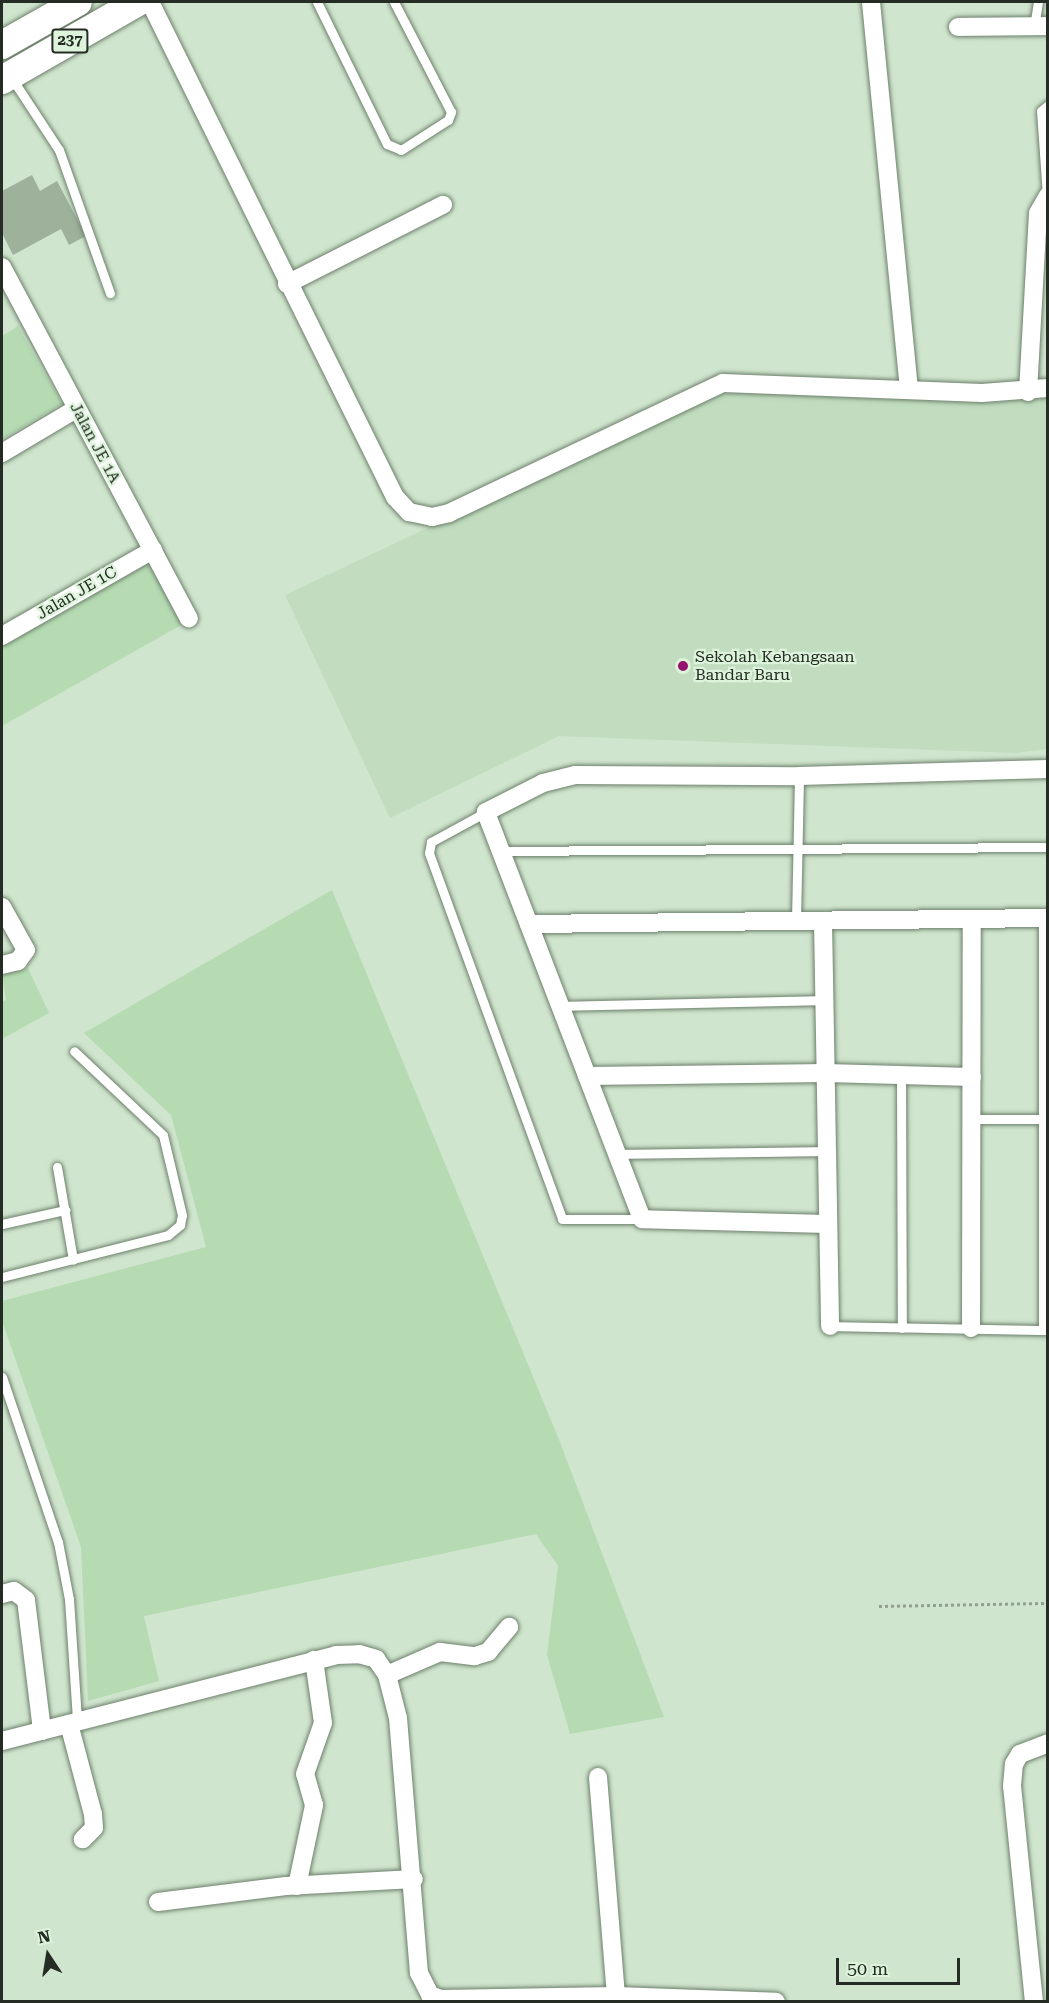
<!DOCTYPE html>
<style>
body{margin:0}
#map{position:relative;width:1049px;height:2003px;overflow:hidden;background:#d0e5ce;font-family:"Roboto Serif",serif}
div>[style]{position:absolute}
.built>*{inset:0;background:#c1dcbf}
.green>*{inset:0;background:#b6dbb3}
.building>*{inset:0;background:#9db19b}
.path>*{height:3px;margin-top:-1.5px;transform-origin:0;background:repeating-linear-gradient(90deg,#90a08e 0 3px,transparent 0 6px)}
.roads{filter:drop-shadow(0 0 2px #6d806b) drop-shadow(0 0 2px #6d806b)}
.lane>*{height:9px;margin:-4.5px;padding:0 4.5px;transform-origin:4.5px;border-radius:4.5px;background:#fff}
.street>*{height:18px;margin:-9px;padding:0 9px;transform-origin:9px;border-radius:9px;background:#fff}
.primary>*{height:28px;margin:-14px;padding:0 14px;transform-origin:14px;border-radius:14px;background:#fff}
.dots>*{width:16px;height:16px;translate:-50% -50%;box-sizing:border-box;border:3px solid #ddf3db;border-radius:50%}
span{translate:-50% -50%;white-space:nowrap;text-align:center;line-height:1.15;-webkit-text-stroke:4.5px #ddf3db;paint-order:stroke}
.shield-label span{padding:2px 4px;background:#ddf3db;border:2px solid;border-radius:4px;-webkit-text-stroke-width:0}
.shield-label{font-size:15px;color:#242c23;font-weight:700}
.street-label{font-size:16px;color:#242c23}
.poi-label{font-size:16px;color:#242c23}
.left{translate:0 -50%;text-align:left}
.frame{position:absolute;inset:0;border:3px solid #242c23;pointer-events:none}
.north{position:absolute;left:18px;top:1925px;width:60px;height:60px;-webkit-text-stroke:4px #ddf3db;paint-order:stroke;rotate:348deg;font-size:16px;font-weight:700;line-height:24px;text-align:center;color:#242c23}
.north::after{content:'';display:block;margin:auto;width:21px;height:27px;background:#242c23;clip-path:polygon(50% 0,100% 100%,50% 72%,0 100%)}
.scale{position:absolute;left:836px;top:1958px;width:124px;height:27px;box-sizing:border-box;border:3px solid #242c23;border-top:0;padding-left:8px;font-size:18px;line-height:21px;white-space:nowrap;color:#242c23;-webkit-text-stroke:4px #ddf3db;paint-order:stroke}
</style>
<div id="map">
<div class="built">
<div style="clip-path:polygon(723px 389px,999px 402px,1047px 395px,1047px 749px,1016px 753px,559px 736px,390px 818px,285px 595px)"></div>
</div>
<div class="green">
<div style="clip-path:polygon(18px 326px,62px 404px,2px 439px,2px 336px)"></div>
<div style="clip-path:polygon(150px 562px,183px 624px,2px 726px,2px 645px)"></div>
<div style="clip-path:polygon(332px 890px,560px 1442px,664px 1717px,570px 1734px,547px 1655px,558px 1566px,536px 1534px,144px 1616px,159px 1681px,88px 1701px,81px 1547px,2px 1321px,2px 1301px,206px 1247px,171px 1115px,84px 1033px)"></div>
<div style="clip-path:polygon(28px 968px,49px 1013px,2px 1039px,2px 1002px,6px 1000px,2px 975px)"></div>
</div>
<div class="building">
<div style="clip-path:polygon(32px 175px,40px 191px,57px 181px,86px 236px,69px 245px,61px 229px,13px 255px,2px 233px,2px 191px)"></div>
</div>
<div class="path">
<div style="left:879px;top:1606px;width:169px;rotate:-1deg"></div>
</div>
<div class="roads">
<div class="lane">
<div style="left:317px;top:2px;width:158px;rotate:63.8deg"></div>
<div style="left:387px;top:144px;width:15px;rotate:23deg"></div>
<div style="left:401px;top:150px;width:56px;rotate:-32.6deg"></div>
<div style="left:448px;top:120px;width:9px;rotate:-69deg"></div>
<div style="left:451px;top:112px;width:124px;rotate:-117.4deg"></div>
<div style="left:1034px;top:27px;width:25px;rotate:-81deg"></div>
<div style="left:11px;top:77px;width:87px;rotate:56.7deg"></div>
<div style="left:59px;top:150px;width:152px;rotate:70.4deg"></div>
<div style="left:1047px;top:196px;width:85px;rotate:-94deg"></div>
<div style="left:1041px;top:111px;width:9px;rotate:-41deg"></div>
<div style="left:486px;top:812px;width:63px;rotate:151.4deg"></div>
<div style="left:431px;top:842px;width:11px;rotate:100deg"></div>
<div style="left:429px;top:853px;width:389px;rotate:70deg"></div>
<div style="left:562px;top:1219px;width:80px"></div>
<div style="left:501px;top:851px;width:547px;rotate:-0.42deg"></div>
<div style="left:796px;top:921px;width:145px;rotate:-88.8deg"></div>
<div style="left:560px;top:1006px;width:264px;rotate:-1.3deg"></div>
<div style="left:901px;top:1075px;width:253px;rotate:89.8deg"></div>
<div style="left:972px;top:1119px;width:75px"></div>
<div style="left:617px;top:1154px;width:210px;rotate:-0.8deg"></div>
<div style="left:57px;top:1167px;width:94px;rotate:80.2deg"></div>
<div style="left:2px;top:1224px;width:65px;rotate:-12.5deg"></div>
<div style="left:2px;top:1277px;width:171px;rotate:-14.2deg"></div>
<div style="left:168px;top:1235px;width:16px;rotate:-40deg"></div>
<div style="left:180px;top:1225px;width:10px;rotate:-79deg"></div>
<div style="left:182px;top:1215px;width:82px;rotate:-103.4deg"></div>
<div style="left:163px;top:1135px;width:122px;rotate:-136.7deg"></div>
<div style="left:830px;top:1326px;width:218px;rotate:1.1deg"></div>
<div style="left:1043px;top:1330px;width:412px;rotate:-90deg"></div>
<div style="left:2px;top:1377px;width:174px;rotate:71.3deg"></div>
<div style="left:58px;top:1542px;width:58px;rotate:79.1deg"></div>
<div style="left:69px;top:1599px;width:122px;rotate:86.2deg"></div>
</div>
<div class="street">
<div style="left:150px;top:2px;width:552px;rotate:63.67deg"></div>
<div style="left:395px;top:497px;width:21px;rotate:47deg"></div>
<div style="left:409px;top:512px;width:24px;rotate:12deg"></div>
<div style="left:432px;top:517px;width:17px;rotate:-13deg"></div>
<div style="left:449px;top:513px;width:303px;rotate:-25.4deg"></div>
<div style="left:723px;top:383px;width:259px;rotate:2.2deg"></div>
<div style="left:982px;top:393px;width:66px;rotate:-4.3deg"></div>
<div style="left:871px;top:2px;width:388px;rotate:84.4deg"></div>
<div style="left:958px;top:27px;width:90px;rotate:-0.6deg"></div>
<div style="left:2px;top:267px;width:398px;rotate:62deg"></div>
<div style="left:287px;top:284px;width:175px;rotate:-26.9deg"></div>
<div style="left:1028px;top:392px;width:179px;rotate:-86.8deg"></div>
<div style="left:1038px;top:213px;width:20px;rotate:-60deg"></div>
<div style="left:2px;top:453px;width:86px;rotate:-30.7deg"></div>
<div style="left:2px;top:636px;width:174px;rotate:-29.7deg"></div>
<div style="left:2px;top:907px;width:49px;rotate:60.8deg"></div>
<div style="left:26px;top:950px;width:14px;rotate:126deg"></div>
<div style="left:18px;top:961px;width:16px;rotate:166deg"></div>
<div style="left:823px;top:921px;width:405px;rotate:89deg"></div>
<div style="left:529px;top:924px;width:519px;rotate:-0.66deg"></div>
<div style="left:587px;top:1076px;width:239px;rotate:-0.7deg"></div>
<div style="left:826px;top:1073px;width:146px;rotate:1.6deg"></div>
<div style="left:828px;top:1224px;width:186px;rotate:-178.5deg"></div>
<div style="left:642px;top:1219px;width:436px;rotate:-111deg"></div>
<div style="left:486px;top:812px;width:64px;rotate:-27deg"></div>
<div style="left:543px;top:783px;width:33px;rotate:-14deg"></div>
<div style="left:575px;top:775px;width:224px;rotate:0.3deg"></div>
<div style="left:799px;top:776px;width:249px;rotate:-1.6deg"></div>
<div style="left:971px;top:1328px;width:409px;rotate:-89.9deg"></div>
<div style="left:2px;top:1594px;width:12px;rotate:-14deg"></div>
<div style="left:14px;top:1591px;width:15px;rotate:37deg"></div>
<div style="left:26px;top:1600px;width:132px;rotate:83deg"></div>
<div style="left:387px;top:1675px;width:58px;rotate:-23.5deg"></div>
<div style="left:440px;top:1652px;width:35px;rotate:7deg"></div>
<div style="left:475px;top:1656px;width:14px;rotate:-17deg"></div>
<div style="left:488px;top:1652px;width:33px;rotate:-50deg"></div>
<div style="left:69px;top:1724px;width:93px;rotate:75.1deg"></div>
<div style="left:93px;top:1814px;width:14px;rotate:86deg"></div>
<div style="left:94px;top:1828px;width:16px;rotate:135deg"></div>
<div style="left:2px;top:1741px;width:345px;rotate:-14.4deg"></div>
<div style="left:336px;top:1655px;width:23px;rotate:-2deg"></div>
<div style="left:359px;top:1654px;width:18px;rotate:16deg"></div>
<div style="left:376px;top:1659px;width:19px;rotate:55deg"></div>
<div style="left:387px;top:1675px;width:44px;rotate:75.7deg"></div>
<div style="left:398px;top:1718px;width:256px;rotate:85.3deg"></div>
<div style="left:419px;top:1973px;width:25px;rotate:63deg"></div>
<div style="left:430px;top:1995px;width:12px;rotate:20deg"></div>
<div style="left:441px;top:1999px;width:175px;rotate:-1deg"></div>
<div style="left:616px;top:1996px;width:160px;rotate:2.1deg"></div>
<div style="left:598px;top:1777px;width:220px;rotate:85.3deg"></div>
<div style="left:297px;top:1886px;width:83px;rotate:-78.1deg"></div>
<div style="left:314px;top:1805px;width:32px;rotate:-106deg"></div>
<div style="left:305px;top:1774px;width:54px;rotate:-70.6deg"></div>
<div style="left:323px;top:1723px;width:64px;rotate:-98.1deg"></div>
<div style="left:158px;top:1902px;width:129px;rotate:-7.1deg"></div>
<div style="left:286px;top:1886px;width:128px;rotate:-3.1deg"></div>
<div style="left:1034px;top:2002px;width:217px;rotate:-95.8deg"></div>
<div style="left:1012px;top:1786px;width:22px;rotate:-85deg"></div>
<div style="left:1014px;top:1764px;width:12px;rotate:-59deg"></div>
<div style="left:1020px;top:1754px;width:30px;rotate:-21deg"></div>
</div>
<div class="primary">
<div style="left:2px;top:45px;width:87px;rotate:-29.5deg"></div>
<div style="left:2px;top:80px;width:157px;rotate:-29.8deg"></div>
</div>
</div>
<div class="dots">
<div style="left:683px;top:666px;background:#95136c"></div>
</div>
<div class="shield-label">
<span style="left:70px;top:41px">237</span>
</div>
<div class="street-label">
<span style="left:95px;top:443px;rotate:62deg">Jalan JE 1A</span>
<span style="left:77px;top:593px;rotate:-30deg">Jalan JE 1C</span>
</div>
<div class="poi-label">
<span class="left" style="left:695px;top:666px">Sekolah Kebangsaan<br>Bandar Baru</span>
</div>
<div class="frame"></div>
<div class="north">N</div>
<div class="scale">50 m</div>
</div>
